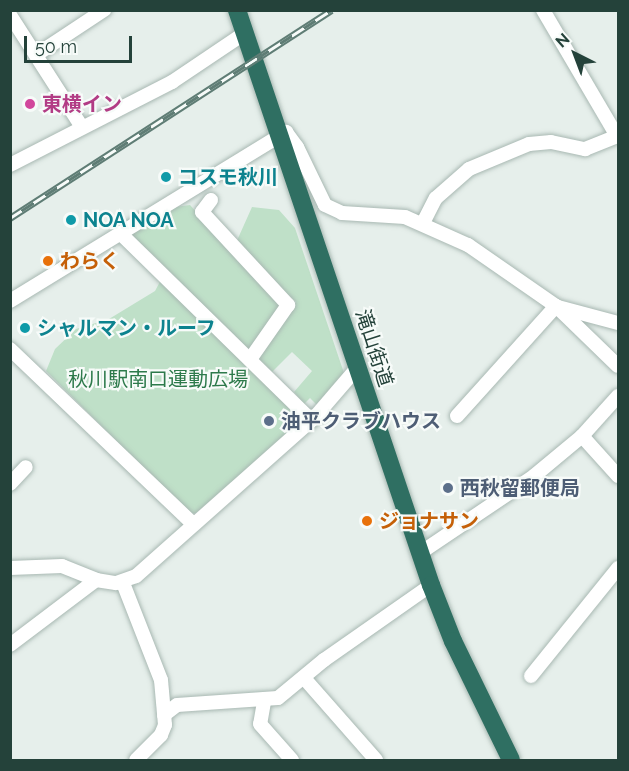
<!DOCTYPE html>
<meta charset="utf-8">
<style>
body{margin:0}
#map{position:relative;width:629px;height:771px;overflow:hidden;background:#e6efeb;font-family:Raleway,"Noto Sans JP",sans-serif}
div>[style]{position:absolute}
.green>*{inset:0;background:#bfe0c8}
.roads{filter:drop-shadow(0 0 2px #a8b8b2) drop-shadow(0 0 2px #a8b8b2)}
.minor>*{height:14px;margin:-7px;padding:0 7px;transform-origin:7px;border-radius:7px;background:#fff}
.highway>*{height:18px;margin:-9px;padding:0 9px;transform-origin:9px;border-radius:9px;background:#2f6f62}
.rail>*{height:7px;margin-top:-3.5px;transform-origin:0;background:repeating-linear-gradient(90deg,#f7fbf9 0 14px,#5f7d75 0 28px);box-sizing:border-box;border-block:2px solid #5f7d75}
.dots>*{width:16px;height:16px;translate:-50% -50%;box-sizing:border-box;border:3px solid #f7fbf9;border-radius:50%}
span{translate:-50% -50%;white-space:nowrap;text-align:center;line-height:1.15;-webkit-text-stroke:4.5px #f7fbf9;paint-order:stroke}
.hotel-label{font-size:20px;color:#b23c85;font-weight:700}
.left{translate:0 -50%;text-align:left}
.culture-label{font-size:20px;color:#0d838f;font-weight:700}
.food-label{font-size:20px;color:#c56008;font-weight:700}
.street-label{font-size:20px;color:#24423a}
.park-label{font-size:20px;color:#2d7a4b}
.service-label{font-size:20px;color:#4e5e75;font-weight:700}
.frame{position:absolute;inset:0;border:12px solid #24423a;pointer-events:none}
.north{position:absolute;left:545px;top:24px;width:60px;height:60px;-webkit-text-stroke:4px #f7fbf9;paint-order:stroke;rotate:318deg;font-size:16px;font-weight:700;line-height:24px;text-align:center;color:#24423a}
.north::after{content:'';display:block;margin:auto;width:21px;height:27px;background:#24423a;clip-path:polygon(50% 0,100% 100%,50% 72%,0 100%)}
.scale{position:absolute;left:24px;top:36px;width:108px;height:27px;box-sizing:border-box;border:3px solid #24423a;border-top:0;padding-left:8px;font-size:18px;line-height:21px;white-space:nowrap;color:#24423a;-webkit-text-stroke:4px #f7fbf9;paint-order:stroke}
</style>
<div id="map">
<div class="green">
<div style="clip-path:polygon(190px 205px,282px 307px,252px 348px,247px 349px,149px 251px,127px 235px,168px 208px)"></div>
<div style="clip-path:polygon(252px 207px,279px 210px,295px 228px,344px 373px,317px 405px,310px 398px,304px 404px,294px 392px,312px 371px,292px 352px,272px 372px,259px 359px,259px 354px,296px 302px,235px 245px)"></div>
<div style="clip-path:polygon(162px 278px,301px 414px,301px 421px,285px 437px,196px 513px,189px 513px,46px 371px,55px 349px,76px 329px,109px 319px,155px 291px)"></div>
</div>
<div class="roads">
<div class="minor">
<div style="left:543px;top:10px;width:146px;rotate:59.6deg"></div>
<div style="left:10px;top:15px;width:133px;rotate:57.3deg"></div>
<div style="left:36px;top:55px;width:82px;rotate:-33.5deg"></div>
<div style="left:10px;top:165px;width:182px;rotate:-27.1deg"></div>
<div style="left:172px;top:82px;width:88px;rotate:-33.9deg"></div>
<div style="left:211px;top:200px;width:15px;rotate:127deg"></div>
<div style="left:202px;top:212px;width:127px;rotate:47.2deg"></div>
<div style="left:288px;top:305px;width:65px;rotate:124.9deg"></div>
<div style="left:423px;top:223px;width:28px;rotate:-63deg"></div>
<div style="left:436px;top:198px;width:44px;rotate:-41.3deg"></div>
<div style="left:469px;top:169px;width:65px;rotate:-22.6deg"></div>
<div style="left:529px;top:144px;width:22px;rotate:-5deg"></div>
<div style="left:551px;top:142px;width:35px;rotate:12deg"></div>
<div style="left:585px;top:149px;width:35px;rotate:-22deg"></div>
<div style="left:120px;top:233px;width:267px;rotate:44.4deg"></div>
<div style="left:10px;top:301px;width:324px;rotate:-31.5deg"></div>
<div style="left:286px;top:132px;width:19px;rotate:54deg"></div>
<div style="left:297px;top:147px;width:64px;rotate:64.2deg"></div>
<div style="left:325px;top:205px;width:19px;rotate:25deg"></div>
<div style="left:342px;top:213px;width:63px;rotate:3.6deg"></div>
<div style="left:405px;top:217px;width:69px;rotate:24deg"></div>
<div style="left:468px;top:245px;width:107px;rotate:34.7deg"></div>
<div style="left:556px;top:306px;width:86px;rotate:44.1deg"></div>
<div style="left:558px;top:307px;width:62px;rotate:14.9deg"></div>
<div style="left:10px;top:349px;width:252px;rotate:43.7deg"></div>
<div style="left:457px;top:416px;width:148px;rotate:-48deg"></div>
<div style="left:582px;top:436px;width:54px;rotate:48deg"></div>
<div style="left:10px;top:484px;width:23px;rotate:-47deg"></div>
<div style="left:420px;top:553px;width:138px;rotate:-34deg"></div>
<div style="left:534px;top:476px;width:62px;rotate:-39.8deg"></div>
<div style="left:582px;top:436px;width:54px;rotate:-48deg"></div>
<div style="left:10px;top:568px;width:52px;rotate:-2.2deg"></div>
<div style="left:62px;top:566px;width:37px;rotate:22deg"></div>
<div style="left:96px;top:580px;width:20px;rotate:9deg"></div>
<div style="left:116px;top:583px;width:21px;rotate:-19deg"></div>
<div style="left:136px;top:576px;width:239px;rotate:-41.6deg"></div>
<div style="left:315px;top:417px;width:66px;rotate:-49.3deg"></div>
<div style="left:123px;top:583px;width:104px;rotate:68.6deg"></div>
<div style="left:161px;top:680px;width:45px;rotate:84.9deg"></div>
<div style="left:165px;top:725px;width:11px;rotate:112deg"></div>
<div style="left:161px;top:735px;width:35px;rotate:135deg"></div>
<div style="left:10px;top:645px;width:108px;rotate:-37.1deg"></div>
<div style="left:531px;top:676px;width:139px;rotate:-51.1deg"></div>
<div style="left:304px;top:678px;width:109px;rotate:48.7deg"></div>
<div style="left:264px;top:702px;width:22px;rotate:100deg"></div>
<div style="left:260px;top:724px;width:48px;rotate:48.4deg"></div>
<div style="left:164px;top:715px;width:16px;rotate:-38deg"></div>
<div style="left:177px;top:705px;width:101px;rotate:-4deg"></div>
<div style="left:278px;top:698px;width:60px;rotate:-39.6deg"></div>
<div style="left:324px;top:660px;width:131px;rotate:-35deg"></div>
</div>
<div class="highway">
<div style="left:237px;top:10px;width:607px;rotate:71.36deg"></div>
<div style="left:431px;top:585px;width:60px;rotate:68.6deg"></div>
<div style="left:453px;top:641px;width:132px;rotate:64deg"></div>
</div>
</div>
<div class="rail">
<div style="left:10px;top:218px;width:383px;rotate:-32.9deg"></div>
</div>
<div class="dots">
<div style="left:30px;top:104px;background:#d1479c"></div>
<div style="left:166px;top:177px;background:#0f9aa8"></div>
<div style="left:71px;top:220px;background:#0f9aa8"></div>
<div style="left:48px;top:261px;background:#e8710a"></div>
<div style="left:25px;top:328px;background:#0f9aa8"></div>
<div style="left:269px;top:421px;background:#5c6f8a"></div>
<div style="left:448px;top:488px;background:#5c6f8a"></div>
<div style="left:367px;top:521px;background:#e8710a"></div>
</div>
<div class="hotel-label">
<span class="left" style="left:42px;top:104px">東横イン</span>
</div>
<div class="culture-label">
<span class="left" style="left:178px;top:177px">コスモ秋川</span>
<span class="left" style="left:83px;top:220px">NOA NOA</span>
<span class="left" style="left:37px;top:328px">シャルマン・ルーフ</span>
</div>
<div class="food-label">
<span class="left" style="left:60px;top:261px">わらく</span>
<span class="left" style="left:379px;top:521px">ジョナサン</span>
</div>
<div class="street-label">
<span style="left:374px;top:348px;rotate:72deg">滝山街道</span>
</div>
<div class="park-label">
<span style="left:158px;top:379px">秋川駅南口運動広場</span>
</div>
<div class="service-label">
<span class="left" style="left:281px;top:421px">油平クラブハウス</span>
<span class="left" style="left:460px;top:488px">西秋留郵便局</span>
</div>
<div class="frame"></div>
<div class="north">N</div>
<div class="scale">50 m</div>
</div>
